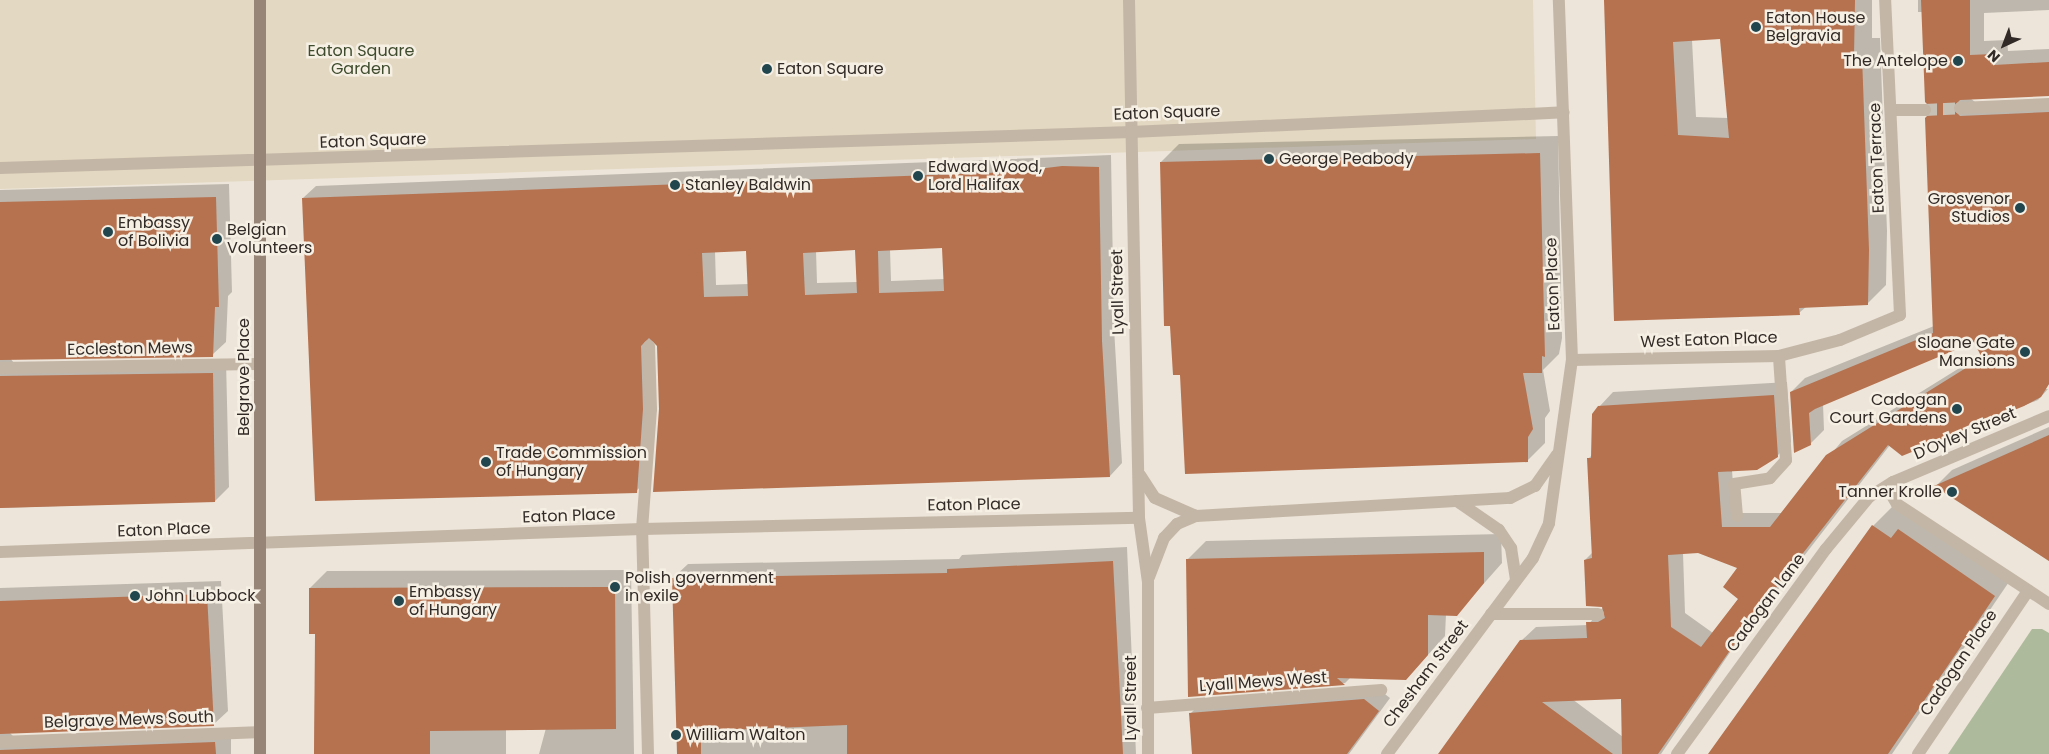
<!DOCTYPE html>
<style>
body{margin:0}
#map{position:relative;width:2049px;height:754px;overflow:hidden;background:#ede5d9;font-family:Poppins,sans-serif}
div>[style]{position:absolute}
.green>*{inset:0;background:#adba9b}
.plaza>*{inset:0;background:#e3d8c1}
.shadow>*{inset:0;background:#0003}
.building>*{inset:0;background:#b6714e}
.minor-tunnel>*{height:12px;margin-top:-6px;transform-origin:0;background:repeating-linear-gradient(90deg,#c7c0b5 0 12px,transparent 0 18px)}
.minor>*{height:12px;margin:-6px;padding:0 6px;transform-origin:6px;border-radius:6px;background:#c3b6a6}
.secondary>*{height:12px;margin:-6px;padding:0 6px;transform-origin:6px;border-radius:6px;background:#978678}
.dots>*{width:14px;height:14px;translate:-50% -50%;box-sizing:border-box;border:2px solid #f6efe4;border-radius:50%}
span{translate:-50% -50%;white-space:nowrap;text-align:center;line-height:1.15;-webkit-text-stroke:5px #f6efe4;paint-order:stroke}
.poi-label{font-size:16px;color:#312a26}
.left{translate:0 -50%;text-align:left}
.right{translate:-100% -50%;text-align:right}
.park-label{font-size:16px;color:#3e4c2d}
.street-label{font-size:16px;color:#312a26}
.north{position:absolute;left:1979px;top:20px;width:50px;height:50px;-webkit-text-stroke:4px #f6efe4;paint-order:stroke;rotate:223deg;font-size:14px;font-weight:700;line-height:20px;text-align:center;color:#312a26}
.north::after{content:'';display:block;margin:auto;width:18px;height:22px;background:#312a26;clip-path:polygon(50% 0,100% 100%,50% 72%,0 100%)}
</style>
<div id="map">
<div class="green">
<div style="clip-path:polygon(2032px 629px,2042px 629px,2049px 633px,2049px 754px,1948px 754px)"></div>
</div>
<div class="plaza">
<div style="clip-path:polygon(0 0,1533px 0,1536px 139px,0 189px)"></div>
</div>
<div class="shadow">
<div style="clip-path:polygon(evenodd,1605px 0,1872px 0,1872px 38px,1880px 38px,1887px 231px,1886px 285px,1867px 304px,1807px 306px,1799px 313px,1615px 320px,1605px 0,1721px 38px,1728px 118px,1696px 117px,1692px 40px,1721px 38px)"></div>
<div style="clip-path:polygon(evenodd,1918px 0,2049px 0,2049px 10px,1984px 13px,1984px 41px,2007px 40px,2008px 51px,2049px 49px,2049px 95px,1970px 98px,1975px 102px,2049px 99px,2049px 384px,2045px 389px,2048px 389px,2038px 400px,1902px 454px,1890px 445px,1735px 645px,1661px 754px,1440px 754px,1521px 641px,1536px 627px,1588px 625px,1604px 606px,1585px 560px,1593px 552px,1588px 459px,1592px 455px,1599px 407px,1613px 392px,1787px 382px,1791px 442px,1777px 456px,1732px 470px,1735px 513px,1782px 513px,1842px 441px,1982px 354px,1974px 340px,1823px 404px,1824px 430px,1810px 444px,1791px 392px,1805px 378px,1934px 326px,1935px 109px,1922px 12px,1918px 12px,1918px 0,1698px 552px,1740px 567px,1739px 598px,1713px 633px,1685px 613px,1683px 553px,1698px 552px,1918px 0,1622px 698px,1623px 737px,1572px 699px,1622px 698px)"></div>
<div style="clip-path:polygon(1558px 136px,1562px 338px,1559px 354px,1543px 370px,1550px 411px,1545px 418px,1545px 443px,1527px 461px,1181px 374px,1161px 162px,1179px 144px)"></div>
<div style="clip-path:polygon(evenodd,1111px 155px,1114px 328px,1122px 463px,1110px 476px,660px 409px,658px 345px,653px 340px,649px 479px,636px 491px,303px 198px,316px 186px,1111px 155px,944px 247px,945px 279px,891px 281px,890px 249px,944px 247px,1111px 155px,856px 249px,857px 282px,817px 283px,816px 251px,856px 249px,1111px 155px,747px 250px,749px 284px,716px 285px,715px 251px,747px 250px)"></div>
<div style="clip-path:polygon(229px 184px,232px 292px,228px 296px,226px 342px,212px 355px,10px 358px,14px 363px,226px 360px,229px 487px,215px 501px,0 508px,0 190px)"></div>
<div style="clip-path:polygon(2049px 427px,2049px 561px,1936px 486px,1952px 470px)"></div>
<div style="clip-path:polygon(1892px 507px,2013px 576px,1892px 754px,1712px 754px,1873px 526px)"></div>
<div style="clip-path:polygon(1501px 534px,1502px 563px,1456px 615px,1446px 614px,1445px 636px,1406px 679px,1351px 677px,1345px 683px,1190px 695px,1188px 559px,1206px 541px)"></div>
<div style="clip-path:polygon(1127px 547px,1136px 754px,680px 754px,673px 578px,688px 564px,959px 559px,962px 555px)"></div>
<div style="clip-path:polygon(631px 570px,634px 754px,523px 754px,539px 754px,546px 728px,506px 729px,506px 754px,314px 754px,316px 633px,310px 588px,327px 571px)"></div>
<div style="clip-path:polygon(221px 581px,228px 711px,214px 724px,9px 732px,14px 737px,231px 735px,231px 754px,0 754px,0 588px)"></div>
<div style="clip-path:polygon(1377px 688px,1390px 698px,1349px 754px,1192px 754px,1191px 713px,1203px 701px)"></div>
</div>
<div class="building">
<div style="clip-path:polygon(evenodd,1604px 0,1855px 0,1854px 56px,1862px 56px,1869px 250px,1868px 305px,1799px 308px,1800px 315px,1614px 321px,1604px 0,1720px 39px,1729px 138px,1678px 135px,1673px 42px,1720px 39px)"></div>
<div style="clip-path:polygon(evenodd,1921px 0,1970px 0,1970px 55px,1993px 54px,1994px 65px,2049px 62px,2049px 96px,1960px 100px,1952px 108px,1960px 116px,2049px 112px,2049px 384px,2041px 397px,2024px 406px,1902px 456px,1888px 445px,1756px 613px,1658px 754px,1622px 754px,1621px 699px,1542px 702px,1613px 754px,1438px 754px,1520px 640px,1587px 638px,1586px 622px,1598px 622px,1605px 618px,1602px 607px,1586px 606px,1584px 560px,1592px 558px,1587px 458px,1591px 458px,1592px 414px,1598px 406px,1774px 395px,1778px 457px,1757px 470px,1718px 472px,1722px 527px,1770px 527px,1826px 455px,1982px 358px,1974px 342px,1815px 409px,1809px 413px,1811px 445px,1794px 453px,1790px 392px,1933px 333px,1925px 118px,1933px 110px,1925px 102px,1921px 0,1698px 553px,1737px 568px,1723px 587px,1738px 599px,1701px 647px,1671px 627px,1670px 602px,1668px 555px,1698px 553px)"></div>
<div style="clip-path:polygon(1540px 153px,1545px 357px,1542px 356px,1542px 373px,1523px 373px,1533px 429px,1528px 437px,1528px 462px,1185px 474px,1180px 375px,1173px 375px,1170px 326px,1164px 326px,1160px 162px)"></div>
<div style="clip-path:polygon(evenodd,1062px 166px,1099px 167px,1102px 341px,1110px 477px,653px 492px,659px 409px,657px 346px,649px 338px,641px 346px,643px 409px,637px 493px,315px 501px,302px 198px,1013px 172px,1062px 166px,942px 248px,944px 291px,879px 293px,878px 251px,942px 248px,1062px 166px,855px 250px,857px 293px,805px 295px,803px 253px,855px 250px,1062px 166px,746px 251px,748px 296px,704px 297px,702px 253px,746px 251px)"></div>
<div style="clip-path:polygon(216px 197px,219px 307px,215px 307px,213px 357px,0 360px,0 202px)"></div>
<div style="clip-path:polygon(213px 373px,215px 502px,0 508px,0 376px)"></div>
<div style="clip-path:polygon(2049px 435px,2049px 561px,1934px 486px)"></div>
<div style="clip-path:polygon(1872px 525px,1891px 538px,1898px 529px,1995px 596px,1888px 754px,1708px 754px)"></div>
<div style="clip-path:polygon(1484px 552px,1484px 583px,1457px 616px,1428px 615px,1428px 655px,1406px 680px,1337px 678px,1345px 685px,1188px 697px,1186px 559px)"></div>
<div style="clip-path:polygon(1113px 561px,1123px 754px,847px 754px,847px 725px,701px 731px,701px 754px,677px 754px,672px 578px,947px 573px,947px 569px)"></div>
<div style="clip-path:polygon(615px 587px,616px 729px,430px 731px,430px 754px,314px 754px,315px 634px,309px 634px,309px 588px)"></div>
<div style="clip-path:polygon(207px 594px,214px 726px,0 734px,0 601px)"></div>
<div style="clip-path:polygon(1364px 699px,1379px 711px,1347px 754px,1192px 754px,1189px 713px)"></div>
<div style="clip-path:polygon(215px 742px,216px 754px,0 754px,0 750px)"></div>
</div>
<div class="minor-tunnel">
<div style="left:1925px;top:110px;width:35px;rotate:-3deg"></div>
</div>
<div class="minor">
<div style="left:1129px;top:0;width:518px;rotate:88.89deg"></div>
<div style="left:1139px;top:518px;width:65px;rotate:82deg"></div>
<div style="left:1148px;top:582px;width:172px;rotate:90deg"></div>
<div style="left:1960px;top:108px;width:89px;rotate:-2.6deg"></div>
<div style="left:1891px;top:110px;width:34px"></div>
<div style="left:0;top:168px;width:1132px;rotate:-1.82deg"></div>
<div style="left:1131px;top:132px;width:433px;rotate:-2.6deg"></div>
<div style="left:1572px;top:360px;width:207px;rotate:-1.1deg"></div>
<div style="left:1779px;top:356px;width:63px;rotate:-14.7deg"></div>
<div style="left:1840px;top:340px;width:65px;rotate:-22.6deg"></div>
<div style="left:1900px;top:315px;width:315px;rotate:-92.7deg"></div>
<div style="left:0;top:368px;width:260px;rotate:-0.9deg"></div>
<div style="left:1140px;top:475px;width:27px;rotate:57deg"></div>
<div style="left:1155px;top:498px;width:45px;rotate:23.7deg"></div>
<div style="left:1893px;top:482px;width:12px;rotate:99deg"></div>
<div style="left:1891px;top:494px;width:12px;rotate:59deg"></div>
<div style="left:1897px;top:504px;width:182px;rotate:33.3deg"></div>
<div style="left:1457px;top:501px;width:51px;rotate:34.6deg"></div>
<div style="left:1499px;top:530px;width:22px;rotate:56deg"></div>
<div style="left:1511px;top:548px;width:32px;rotate:81deg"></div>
<div style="left:1737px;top:516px;width:32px;rotate:-95deg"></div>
<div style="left:1734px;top:484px;width:36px;rotate:-9deg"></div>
<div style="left:1770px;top:478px;width:24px;rotate:-48deg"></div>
<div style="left:1786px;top:460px;width:104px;rotate:-93.9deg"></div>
<div style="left:0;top:552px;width:642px;rotate:-2.05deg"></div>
<div style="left:642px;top:529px;width:497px;rotate:-1.3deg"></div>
<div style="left:1149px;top:577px;width:42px;rotate:-69deg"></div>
<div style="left:1164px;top:538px;width:19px;rotate:-47deg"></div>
<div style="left:1177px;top:524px;width:21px;rotate:-23deg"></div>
<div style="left:1196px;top:516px;width:315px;rotate:-3.3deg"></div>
<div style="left:1510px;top:498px;width:28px;rotate:-26deg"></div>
<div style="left:1535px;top:486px;width:38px;rotate:-55deg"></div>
<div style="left:1491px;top:614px;width:107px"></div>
<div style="left:1147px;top:708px;width:235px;rotate:-4.4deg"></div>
<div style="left:0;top:742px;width:260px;rotate:-2.2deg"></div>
<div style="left:648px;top:754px;width:225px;rotate:-91.5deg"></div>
<div style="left:642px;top:529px;width:120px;rotate:-85.7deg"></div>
<div style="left:651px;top:409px;width:63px;rotate:-91.8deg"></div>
<div style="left:1387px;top:754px;width:244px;rotate:-53.3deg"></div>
<div style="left:1533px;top:558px;width:38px;rotate:-65deg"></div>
<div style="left:1549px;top:523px;width:165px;rotate:-82deg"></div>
<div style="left:1572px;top:360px;width:360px;rotate:-92.1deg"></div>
<div style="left:1677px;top:754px;width:253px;rotate:-54deg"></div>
<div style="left:1826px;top:549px;width:67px;rotate:-50.4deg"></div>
<div style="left:1869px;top:497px;width:28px;rotate:-32deg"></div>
<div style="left:1893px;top:482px;width:169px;rotate:-22.9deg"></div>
<div style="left:1918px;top:754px;width:197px;rotate:-56deg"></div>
</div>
<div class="secondary">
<div style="left:260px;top:754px;width:754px;rotate:-90deg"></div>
</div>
<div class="dots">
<div style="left:1756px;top:27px;background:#21464d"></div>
<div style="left:1958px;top:61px;background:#21464d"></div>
<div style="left:767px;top:69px;background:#21464d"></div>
<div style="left:1269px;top:159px;background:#21464d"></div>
<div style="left:918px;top:176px;background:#21464d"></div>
<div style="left:675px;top:185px;background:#21464d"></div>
<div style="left:2020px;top:208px;background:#21464d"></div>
<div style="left:108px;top:232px;background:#21464d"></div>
<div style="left:217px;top:239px;background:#21464d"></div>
<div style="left:2025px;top:352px;background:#21464d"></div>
<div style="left:1957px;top:409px;background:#21464d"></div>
<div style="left:486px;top:462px;background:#21464d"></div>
<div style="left:1952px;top:492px;background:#21464d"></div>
<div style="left:615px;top:587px;background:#21464d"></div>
<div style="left:135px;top:596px;background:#21464d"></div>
<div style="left:399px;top:601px;background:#21464d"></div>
<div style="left:676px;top:735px;background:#21464d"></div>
</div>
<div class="poi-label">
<span class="left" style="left:1766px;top:27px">Eaton House<br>Belgravia</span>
<span class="right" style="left:1948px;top:61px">The Antelope</span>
<span class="left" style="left:777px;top:69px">Eaton Square</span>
<span class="left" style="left:1279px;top:159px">George Peabody</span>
<span class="left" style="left:928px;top:176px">Edward Wood,<br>Lord Halifax</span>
<span class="left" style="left:685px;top:185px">Stanley Baldwin</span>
<span class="right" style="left:2010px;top:208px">Grosvenor<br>Studios</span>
<span class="left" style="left:118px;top:232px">Embassy<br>of Bolivia</span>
<span class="left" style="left:227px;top:239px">Belgian<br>Volunteers</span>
<span class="right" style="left:2015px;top:352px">Sloane Gate<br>Mansions</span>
<span class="right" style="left:1947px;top:409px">Cadogan<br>Court Gardens</span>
<span class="left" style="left:496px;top:462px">Trade Commission<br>of Hungary</span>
<span class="right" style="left:1942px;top:492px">Tanner Krolle</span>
<span class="left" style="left:625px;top:587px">Polish government<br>in exile</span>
<span class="left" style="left:409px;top:601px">Embassy<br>of Hungary</span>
<span class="left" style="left:145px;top:596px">John Lubbock</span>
<span class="left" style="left:686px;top:735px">William Walton</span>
</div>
<div class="park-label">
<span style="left:361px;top:60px">Eaton Square<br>Garden</span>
</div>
<div class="street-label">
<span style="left:1167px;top:113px;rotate:-2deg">Eaton Square</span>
<span style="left:373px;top:141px;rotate:-2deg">Eaton Square</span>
<span style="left:1877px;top:158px;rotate:-92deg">Eaton Terrace</span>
<span style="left:1553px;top:284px;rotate:-92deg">Eaton Place</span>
<span style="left:1118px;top:292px;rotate:-91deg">Lyall Street</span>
<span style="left:1709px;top:340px;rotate:-2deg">West Eaton Place</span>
<span style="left:130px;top:349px;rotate:-1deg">Eccleston Mews</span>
<span style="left:244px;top:377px;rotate:-90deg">Belgrave Place</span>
<span style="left:1965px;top:434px;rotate:-23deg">D'Oyley Street</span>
<span style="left:974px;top:505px;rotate:-1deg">Eaton Place</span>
<span style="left:569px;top:516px;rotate:-2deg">Eaton Place</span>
<span style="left:164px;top:530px;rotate:-2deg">Eaton Place</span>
<span style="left:1766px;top:603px;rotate:-53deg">Cadogan Lane</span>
<span style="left:1959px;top:663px;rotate:-56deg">Cadogan Place</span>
<span style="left:1426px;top:674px;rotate:-53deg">Chesham Street</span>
<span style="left:1263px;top:682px;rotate:-4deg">Lyall Mews West</span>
<span style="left:1131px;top:698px;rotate:-90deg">Lyall Street</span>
<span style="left:129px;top:720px;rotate:-2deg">Belgrave Mews South</span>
</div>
<div class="north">N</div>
</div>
